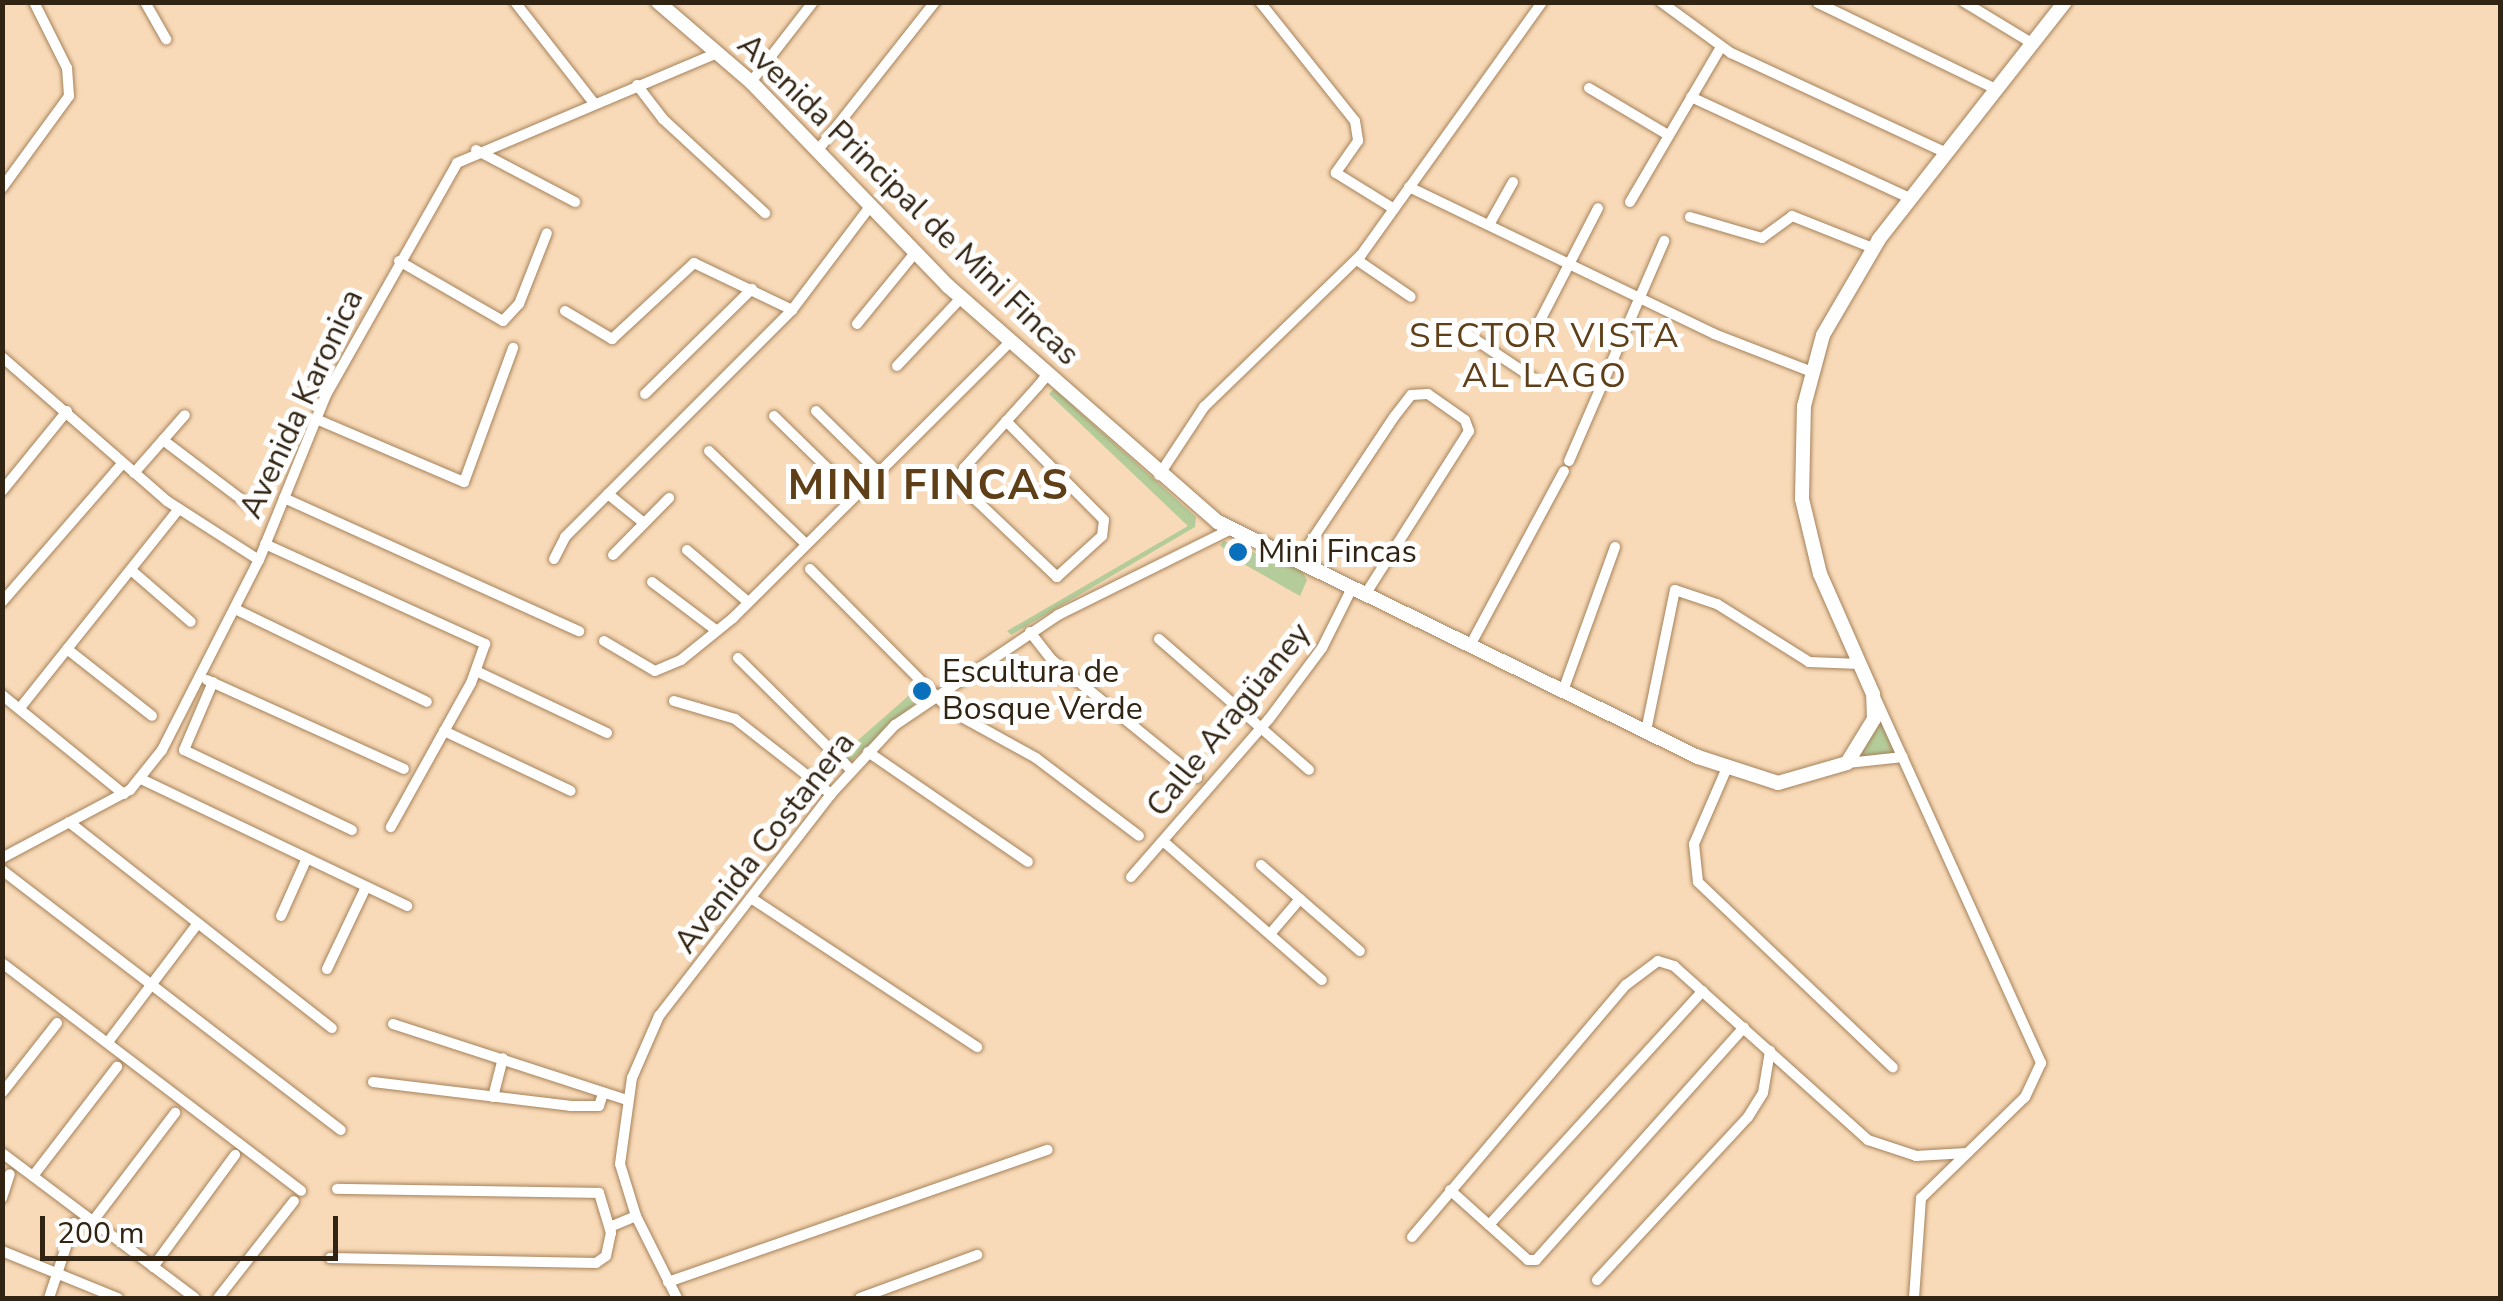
<!DOCTYPE html>
<meta charset="utf-8">
<style>
body{margin:0}
#map{position:relative;width:2503px;height:1301px;overflow:hidden;background:#f9dab8;font-family:"Nunito Sans",sans-serif}
div>[style]{position:absolute}
.green>*{inset:0;background:#b4cc9a}
.roads{filter:drop-shadow(0 0 2px #a5825a) drop-shadow(0 0 2px #a5825a)}
.street>*{height:10px;margin:-5px;padding:0 5px;transform-origin:5px;border-radius:5px;background:#fff}
.secondary>*{height:14px;margin:-7px;padding:0 7px;transform-origin:7px;border-radius:7px;background:#fff}
.dots>*{width:28px;height:28px;translate:-50% -50%;box-sizing:border-box;border:5px solid #fff;border-radius:50%}
span{translate:-50% -50%;white-space:nowrap;text-align:center;line-height:1.15;-webkit-text-stroke:10px #fff;paint-order:stroke}
.street-label{font-size:32px;color:#322413}
.poi-label{font-size:32px;color:#322413}
.left{translate:0 -50%;text-align:left}
.neighbourhood-label{font-size:35px;color:#5f3f17;letter-spacing:2.5px}
.district-label{font-size:42px;color:#5f3f17;font-weight:700;letter-spacing:2.5px}
.frame{position:absolute;inset:0;border:5px solid #322413;pointer-events:none}
.scale{position:absolute;left:40px;top:1216px;width:298px;height:45px;box-sizing:border-box;border:5px solid #322413;border-top:0;padding-left:12px;font-size:30px;line-height:35px;white-space:nowrap;color:#322413;-webkit-text-stroke:8px #fff;paint-order:stroke}
</style>
<div id="map">
<div class="green">
<div style="clip-path:polygon(1054px 389px,1196px 517px,1195px 527px,1011px 635px,1007px 631px,1188px 526px,1049px 394px)"></div>
<div style="clip-path:polygon(1224px 541px,1302px 571px,1307px 580px,1300px 596px,1235px 559px,1220px 545px)"></div>
<div style="clip-path:polygon(923px 683px,930px 690px,849px 763px,840px 756px)"></div>
<div style="clip-path:polygon(1873px 694px,1903px 757px,1847px 763px,1865px 741px)"></div>
</div>
<div class="roads">
<div class="street">
<div style="left:145px;top:2px;width:43px;rotate:60.4deg"></div>
<div style="left:515px;top:2px;width:128px;rotate:52deg"></div>
<div style="left:1260px;top:2px;width:152px;rotate:51.4deg"></div>
<div style="left:1355px;top:121px;width:20px;rotate:81deg"></div>
<div style="left:1358px;top:141px;width:39px;rotate:125deg"></div>
<div style="left:1336px;top:173px;width:68px;rotate:31.8deg"></div>
<div style="left:1661px;top:2px;width:87px;rotate:36.1deg"></div>
<div style="left:1731px;top:53px;width:237px;rotate:24.9deg"></div>
<div style="left:1964px;top:2px;width:81px;rotate:31.3deg"></div>
<div style="left:1818px;top:3px;width:198px;rotate:25.8deg"></div>
<div style="left:751px;top:82px;width:101px;rotate:-52.2deg"></div>
<div style="left:637px;top:85px;width:43px;rotate:52.6deg"></div>
<div style="left:663px;top:119px;width:139px;rotate:42.7deg"></div>
<div style="left:1589px;top:88px;width:92px;rotate:30.7deg"></div>
<div style="left:1691px;top:97px;width:241px;rotate:24.8deg"></div>
<div style="left:476px;top:150px;width:112px;rotate:27.7deg"></div>
<div style="left:818px;top:150px;width:189px;rotate:-51.7deg"></div>
<div style="left:1409px;top:187px;width:339px;rotate:25.7deg"></div>
<div style="left:1714px;top:334px;width:105px;rotate:21.2deg"></div>
<div style="left:2px;top:188px;width:114px;rotate:-53.9deg"></div>
<div style="left:69px;top:96px;width:28px;rotate:-94deg"></div>
<div style="left:67px;top:68px;width:74px;rotate:-116.6deg"></div>
<div style="left:1630px;top:202px;width:180px;rotate:-59.6deg"></div>
<div style="left:1690px;top:217px;width:75px;rotate:16.3deg"></div>
<div style="left:1762px;top:238px;width:37px;rotate:-36deg"></div>
<div style="left:1792px;top:216px;width:87px;rotate:21.6deg"></div>
<div style="left:1490px;top:223px;width:47px;rotate:-60.7deg"></div>
<div style="left:1357px;top:260px;width:65px;rotate:34.4deg"></div>
<div style="left:399px;top:261px;width:120px;rotate:30deg"></div>
<div style="left:503px;top:321px;width:23px;rotate:-47deg"></div>
<div style="left:519px;top:304px;width:76px;rotate:-68.5deg"></div>
<div style="left:565px;top:311px;width:55px;rotate:30.8deg"></div>
<div style="left:612px;top:339px;width:112px;rotate:-42.8deg"></div>
<div style="left:694px;top:263px;width:109px;rotate:25.6deg"></div>
<div style="left:857px;top:324px;width:92px;rotate:-50.8deg"></div>
<div style="left:1464px;top:332px;width:87px;rotate:33.7deg"></div>
<div style="left:1531px;top:338px;width:146px;rotate:-62.7deg"></div>
<div style="left:2px;top:357px;width:219px;rotate:41.1deg"></div>
<div style="left:167px;top:501px;width:109px;rotate:32.7deg"></div>
<div style="left:897px;top:366px;width:93px;rotate:-46.7deg"></div>
<div style="left:645px;top:394px;width:150px;rotate:-44.5deg"></div>
<div style="left:816px;top:411px;width:86px;rotate:44.5deg"></div>
<div style="left:774px;top:416px;width:112px;rotate:44.3deg"></div>
<div style="left:316px;top:419px;width:161px;rotate:23.1deg"></div>
<div style="left:464px;top:482px;width:143px;rotate:-69.9deg"></div>
<div style="left:1006px;top:421px;width:139px;rotate:45.3deg"></div>
<div style="left:1104px;top:520px;width:16px;rotate:97deg"></div>
<div style="left:1102px;top:536px;width:61px;rotate:137.7deg"></div>
<div style="left:1057px;top:577px;width:137px;rotate:-136.5deg"></div>
<div style="left:958px;top:483px;width:16px;rotate:-68deg"></div>
<div style="left:964px;top:468px;width:110px;rotate:-47.9deg"></div>
<div style="left:1038px;top:386px;width:8px;rotate:-50deg"></div>
<div style="left:1043px;top:380px;width:6px;rotate:-51deg"></div>
<div style="left:163px;top:440px;width:108px;rotate:37.1deg"></div>
<div style="left:709px;top:451px;width:133px;rotate:43.8deg"></div>
<div style="left:1569px;top:461px;width:240px;rotate:-66.6deg"></div>
<div style="left:134px;top:473px;width:77px;rotate:-48.7deg"></div>
<div style="left:1159px;top:475px;width:82px;rotate:-56.5deg"></div>
<div style="left:1204px;top:407px;width:219px;rotate:-44.1deg"></div>
<div style="left:1361px;top:255px;width:311px;rotate:-54.4deg"></div>
<div style="left:2px;top:491px;width:103px;rotate:-50.9deg"></div>
<div style="left:608px;top:494px;width:46px;rotate:38.9deg"></div>
<div style="left:284px;top:498px;width:324px;rotate:24.3deg"></div>
<div style="left:265px;top:544px;width:242px;rotate:24.4deg"></div>
<div style="left:485px;top:644px;width:41px;rotate:109.7deg"></div>
<div style="left:471px;top:683px;width:165px;rotate:119.1deg"></div>
<div style="left:687px;top:550px;width:80px;rotate:40.4deg"></div>
<div style="left:613px;top:555px;width:80px;rotate:-45.5deg"></div>
<div style="left:554px;top:559px;width:25px;rotate:-63deg"></div>
<div style="left:565px;top:537px;width:321px;rotate:-45deg"></div>
<div style="left:792px;top:310px;width:131px;rotate:-53deg"></div>
<div style="left:1298px;top:561px;width:173px;rotate:-56.3deg"></div>
<div style="left:1394px;top:417px;width:28px;rotate:-52deg"></div>
<div style="left:1411px;top:395px;width:17px;rotate:-3deg"></div>
<div style="left:1428px;top:394px;width:45px;rotate:35.1deg"></div>
<div style="left:1465px;top:420px;width:12px;rotate:70deg"></div>
<div style="left:1469px;top:431px;width:192px;rotate:122.4deg"></div>
<div style="left:810px;top:569px;width:200px;rotate:45.2deg"></div>
<div style="left:951px;top:711px;width:97px;rotate:28.9deg"></div>
<div style="left:1036px;top:758px;width:129px;rotate:37.1deg"></div>
<div style="left:131px;top:570px;width:79px;rotate:40.9deg"></div>
<div style="left:652px;top:582px;width:81px;rotate:37deg"></div>
<div style="left:2px;top:602px;width:184px;rotate:-49deg"></div>
<div style="left:235px;top:609px;width:213px;rotate:25.8deg"></div>
<div style="left:1030px;top:632px;width:36px;rotate:52deg"></div>
<div style="left:1052px;top:660px;width:187px;rotate:39.1deg"></div>
<div style="left:1159px;top:639px;width:199px;rotate:41.1deg"></div>
<div style="left:604px;top:641px;width:59px;rotate:30.5deg"></div>
<div style="left:655px;top:671px;width:28px;rotate:-23deg"></div>
<div style="left:681px;top:660px;width:67px;rotate:-38.9deg"></div>
<div style="left:733px;top:618px;width:391px;rotate:-44.9deg"></div>
<div style="left:1472px;top:642px;width:194px;rotate:-61.7deg"></div>
<div style="left:67px;top:649px;width:108px;rotate:38.2deg"></div>
<div style="left:738px;top:658px;width:159px;rotate:44.7deg"></div>
<div style="left:476px;top:671px;width:145px;rotate:25.3deg"></div>
<div style="left:207px;top:680px;width:216px;rotate:24.3deg"></div>
<div style="left:213px;top:682px;width:74px;rotate:113.1deg"></div>
<div style="left:184px;top:750px;width:186px;rotate:25.5deg"></div>
<div style="left:1564px;top:688px;width:150px;rotate:-70.1deg"></div>
<div style="left:2px;top:695px;width:157px;rotate:39.1deg"></div>
<div style="left:1876px;top:699px;width:400px;rotate:65.6deg"></div>
<div style="left:2041px;top:1063px;width:38px;rotate:115deg"></div>
<div style="left:2025px;top:1097px;width:145px;rotate:135.8deg"></div>
<div style="left:1921px;top:1198px;width:100px;rotate:94deg"></div>
<div style="left:674px;top:701px;width:64px;rotate:16.4deg"></div>
<div style="left:735px;top:719px;width:122px;rotate:38deg"></div>
<div style="left:20px;top:708px;width:255px;rotate:-51.4deg"></div>
<div style="left:444px;top:731px;width:140px;rotate:25.3deg"></div>
<div style="left:1646px;top:731px;width:144px;rotate:-78.4deg"></div>
<div style="left:1675px;top:590px;width:44px;rotate:18.4deg"></div>
<div style="left:1717px;top:604px;width:109px;rotate:32.2deg"></div>
<div style="left:1809px;top:662px;width:51px;rotate:2.2deg"></div>
<div style="left:868px;top:752px;width:194px;rotate:34.5deg"></div>
<div style="left:1848px;top:763px;width:55px;rotate:-6.2deg"></div>
<div style="left:1726px;top:770px;width:81px;rotate:113.4deg"></div>
<div style="left:1694px;top:844px;width:38px;rotate:84deg"></div>
<div style="left:1698px;top:882px;width:269px;rotate:43.6deg"></div>
<div style="left:141px;top:779px;width:295px;rotate:25.5deg"></div>
<div style="left:69px;top:822px;width:334px;rotate:38.1deg"></div>
<div style="left:1163px;top:841px;width:211px;rotate:41.2deg"></div>
<div style="left:2px;top:858px;width:145px;rotate:-28deg"></div>
<div style="left:130px;top:790px;width:51px;rotate:-51.3deg"></div>
<div style="left:162px;top:750px;width:213px;rotate:-63deg"></div>
<div style="left:259px;top:560px;width:178px;rotate:-67.9deg"></div>
<div style="left:326px;top:395px;width:266px;rotate:-60.5deg"></div>
<div style="left:457px;top:163px;width:283px;rotate:-22.9deg"></div>
<div style="left:1261px;top:865px;width:131px;rotate:41deg"></div>
<div style="left:2px;top:870px;width:427px;rotate:37.5deg"></div>
<div style="left:1131px;top:877px;width:210px;rotate:-48.9deg"></div>
<div style="left:1269px;top:719px;width:89px;rotate:-53.3deg"></div>
<div style="left:1322px;top:648px;width:69px;rotate:-63.4deg"></div>
<div style="left:751px;top:898px;width:271px;rotate:33.4deg"></div>
<div style="left:281px;top:916px;width:61px;rotate:-65.9deg"></div>
<div style="left:1270px;top:934px;width:46px;rotate:-49.4deg"></div>
<div style="left:2px;top:963px;width:376px;rotate:37.3deg"></div>
<div style="left:327px;top:969px;width:91px;rotate:-64.6deg"></div>
<div style="left:393px;top:1024px;width:246px;rotate:18deg"></div>
<div style="left:108px;top:1042px;width:149px;rotate:-52.9deg"></div>
<div style="left:373px;top:1082px;width:198px;rotate:6.9deg"></div>
<div style="left:570px;top:1106px;width:29px"></div>
<div style="left:599px;top:1106px;width:9px;rotate:-72deg"></div>
<div style="left:2px;top:1093px;width:89px;rotate:-51.8deg"></div>
<div style="left:493px;top:1097px;width:40px;rotate:-75.6deg"></div>
<div style="left:2px;top:1153px;width:241px;rotate:36.9deg"></div>
<div style="left:33px;top:1176px;width:138px;rotate:-52.4deg"></div>
<div style="left:1450px;top:1190px;width:105px;rotate:41.9deg"></div>
<div style="left:1528px;top:1260px;width:8px"></div>
<div style="left:1536px;top:1260px;width:312px;rotate:-48.2deg"></div>
<div style="left:2px;top:1198px;width:25px;rotate:-72deg"></div>
<div style="left:93px;top:1221px;width:136px;rotate:-52.8deg"></div>
<div style="left:1489px;top:1225px;width:317px;rotate:-47.6deg"></div>
<div style="left:610px;top:1227px;width:28px;rotate:-23deg"></div>
<div style="left:1412px;top:1237px;width:331px;rotate:-49.7deg"></div>
<div style="left:1626px;top:985px;width:40px;rotate:-37deg"></div>
<div style="left:1658px;top:961px;width:17px;rotate:17deg"></div>
<div style="left:1674px;top:966px;width:261px;rotate:41.9deg"></div>
<div style="left:1868px;top:1140px;width:51px;rotate:18.4deg"></div>
<div style="left:1916px;top:1156px;width:51px;rotate:-3.4deg"></div>
<div style="left:2px;top:1251px;width:125px;rotate:22.1deg"></div>
<div style="left:330px;top:1258px;width:266px;rotate:1.1deg"></div>
<div style="left:596px;top:1263px;width:12px;rotate:-35deg"></div>
<div style="left:606px;top:1256px;width:24px;rotate:-78deg"></div>
<div style="left:611px;top:1233px;width:42px;rotate:-106.7deg"></div>
<div style="left:599px;top:1193px;width:262px;rotate:-179.1deg"></div>
<div style="left:153px;top:1267px;width:139px;rotate:-53.8deg"></div>
<div style="left:1597px;top:1280px;width:222px;rotate:-47.2deg"></div>
<div style="left:1748px;top:1117px;width:28px;rotate:-58deg"></div>
<div style="left:1763px;top:1093px;width:43px;rotate:-80.5deg"></div>
<div style="left:668px;top:1282px;width:402px;rotate:-19.2deg"></div>
<div style="left:49px;top:1298px;width:79px;rotate:-71.6deg"></div>
<div style="left:218px;top:1298px;width:123px;rotate:-51.9deg"></div>
<div style="left:677px;top:1298px;width:92px;rotate:-116.6deg"></div>
<div style="left:636px;top:1216px;width:54px;rotate:-107.1deg"></div>
<div style="left:620px;top:1164px;width:87px;rotate:-82.1deg"></div>
<div style="left:632px;top:1078px;width:68px;rotate:-66.5deg"></div>
<div style="left:659px;top:1016px;width:281px;rotate:-52.2deg"></div>
<div style="left:831px;top:794px;width:94px;rotate:-47.2deg"></div>
<div style="left:895px;top:725px;width:197px;rotate:-34deg"></div>
<div style="left:1058px;top:615px;width:193px;rotate:-26.4deg"></div>
<div style="left:860px;top:1298px;width:125px;rotate:-20.2deg"></div>
</div>
<div class="secondary">
<div style="left:658px;top:2px;width:123px;rotate:40.7deg"></div>
<div style="left:751px;top:82px;width:284px;rotate:46deg"></div>
<div style="left:948px;top:286px;width:359px;rotate:41.2deg"></div>
<div style="left:1218px;top:522px;width:534px;rotate:26.09deg"></div>
<div style="left:1698px;top:757px;width:84px;rotate:18deg"></div>
<div style="left:1778px;top:783px;width:72px;rotate:-16.2deg"></div>
<div style="left:1847px;top:763px;width:52px;rotate:-58.5deg"></div>
<div style="left:1874px;top:719px;width:25px;rotate:-92deg"></div>
<div style="left:1873px;top:694px;width:131px;rotate:-113.8deg"></div>
<div style="left:1820px;top:574px;width:77px;rotate:-103.5deg"></div>
<div style="left:1802px;top:499px;width:93px;rotate:-88.8deg"></div>
<div style="left:1804px;top:406px;width:73px;rotate:-75deg"></div>
<div style="left:1823px;top:335px;width:111px;rotate:-59.7deg"></div>
<div style="left:1879px;top:239px;width:301px;rotate:-51.9deg"></div>
</div>
</div>
<div class="dots">
<div style="left:1238px;top:552px;background:#0b70bc"></div>
<div style="left:922px;top:691px;background:#0b70bc"></div>
</div>
<div class="street-label">
<span style="left:908px;top:200px;rotate:44deg">Avenida Principal de Mini Fincas</span>
<span style="left:302px;top:404px;rotate:-65deg">Avenida Karonica</span>
<span style="left:1229px;top:720px;rotate:-51deg">Calle Aragüaney</span>
<span style="left:765px;top:843px;rotate:-52deg">Avenida Costanera</span>
</div>
<div class="poi-label">
<span class="left" style="left:1258px;top:552px">Mini Fincas</span>
<span class="left" style="left:942px;top:691px">Escultura de<br>Bosque Verde</span>
</div>
<div class="neighbourhood-label">
<span style="left:1545px;top:356px">SECTOR VISTA<br>AL LAGO</span>
</div>
<div class="district-label">
<span style="left:929px;top:486px">MINI FINCAS</span>
</div>
<div class="frame"></div>
<div class="scale">200 m</div>
</div>
